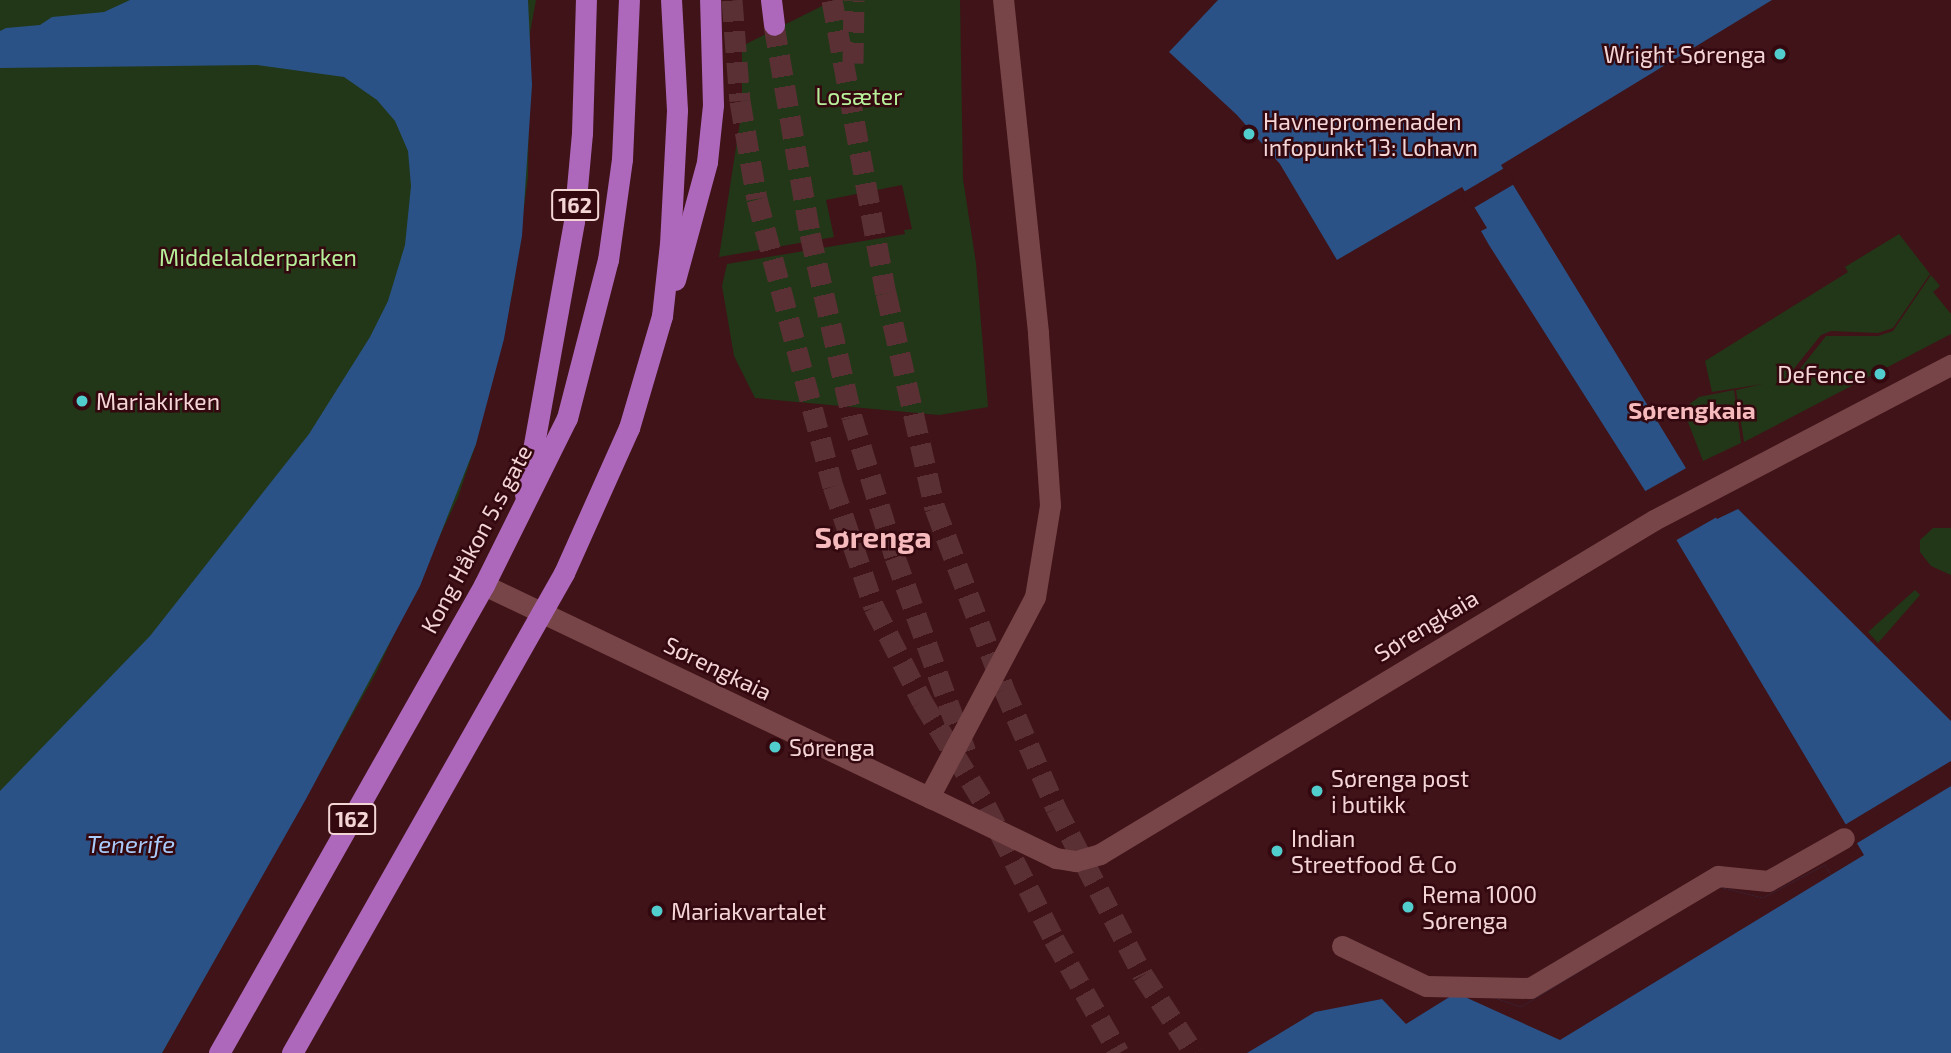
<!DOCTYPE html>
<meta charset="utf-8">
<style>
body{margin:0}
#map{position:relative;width:1951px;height:1053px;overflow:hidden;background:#3f1318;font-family:"Exo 2",sans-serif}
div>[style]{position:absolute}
.green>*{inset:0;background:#223717}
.water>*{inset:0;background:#2a5286}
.pier>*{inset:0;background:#3f1318}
.trunk-tunnel>*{height:21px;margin-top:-10.5px;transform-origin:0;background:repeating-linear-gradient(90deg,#5a3034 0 21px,transparent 0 31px)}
.pedestrian>*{height:21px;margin:-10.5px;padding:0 10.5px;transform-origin:10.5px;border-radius:10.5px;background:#774548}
.tertiary>*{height:21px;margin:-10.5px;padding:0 10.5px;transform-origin:10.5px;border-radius:10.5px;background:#774548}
.trunk>*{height:21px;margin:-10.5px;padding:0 10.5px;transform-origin:10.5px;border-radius:10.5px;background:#ae68bb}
.dots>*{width:19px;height:19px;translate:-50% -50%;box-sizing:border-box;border:4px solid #34080f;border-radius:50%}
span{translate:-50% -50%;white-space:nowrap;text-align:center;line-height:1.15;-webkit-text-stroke:5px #34080f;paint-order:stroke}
.shield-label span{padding:2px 5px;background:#34080f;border:2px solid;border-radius:5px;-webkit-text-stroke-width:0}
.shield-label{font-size:21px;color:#f4d5d6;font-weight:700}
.poi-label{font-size:23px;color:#f4d5d6}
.right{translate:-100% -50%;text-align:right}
.left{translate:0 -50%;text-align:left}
.park-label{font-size:23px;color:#b5ef9a}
.street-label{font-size:23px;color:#f4d5d6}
.neighbourhood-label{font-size:24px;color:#f6babd;font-weight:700}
.water-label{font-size:24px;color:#a9ccfc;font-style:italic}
.district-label{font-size:30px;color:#f6babd;font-weight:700}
</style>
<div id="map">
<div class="green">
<div style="clip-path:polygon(0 0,536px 0,530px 33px,528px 177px,513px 290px,476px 444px,458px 497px,376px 673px,162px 1053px,0 1053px)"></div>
<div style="clip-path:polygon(834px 0,960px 0,963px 179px,976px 263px,988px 407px,939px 415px,755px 398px,734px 356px,722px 286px,727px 264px,905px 234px,904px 230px,912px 229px,902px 185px,826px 200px,834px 237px,719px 257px,742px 109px,742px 46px)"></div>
<div style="clip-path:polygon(1899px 234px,1930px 274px,1893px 328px,1878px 333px,1831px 331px,1821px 335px,1784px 381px,1796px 374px,1826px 336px,1878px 336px,1893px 331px,1931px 275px,1940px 286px,1933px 292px,1951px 314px,1951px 334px,1744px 442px,1736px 390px,1763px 384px,1712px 392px,1705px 361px,1848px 272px,1845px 267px)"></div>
<div style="clip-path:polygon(1734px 390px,1741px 443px,1703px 461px,1683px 409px,1699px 397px)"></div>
<div style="clip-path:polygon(1933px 528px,1951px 528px,1951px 575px,1931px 566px,1920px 552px,1920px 540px)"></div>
<div style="clip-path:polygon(1915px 590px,1920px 595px,1878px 643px,1868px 632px)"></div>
</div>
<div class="water">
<div style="clip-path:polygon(130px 0,528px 0,532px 85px,522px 236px,504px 339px,476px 444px,420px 586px,306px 799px,162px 1053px,0 1053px,0 791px,150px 636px,309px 434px,370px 337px,388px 301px,405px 245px,411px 186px,408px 151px,395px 121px,377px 100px,344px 77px,257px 65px,0 68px,0 31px,6px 28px,40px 25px,52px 17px,104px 12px)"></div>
<div style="clip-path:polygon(1218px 0,1772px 0,1501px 165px,1717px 519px,1738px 509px,1951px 721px,1951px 1053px,1247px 1053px,1315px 1012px,1382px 999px,1406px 1024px,1451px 996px,1474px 991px,1521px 1007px,1719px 887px,1763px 898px,1825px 865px,1831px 875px,1864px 855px,1677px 541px,1489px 245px,1481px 231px,1487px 228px,1462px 187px,1337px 260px,1280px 164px,1237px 115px,1169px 52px)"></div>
</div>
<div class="pier">
<div style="clip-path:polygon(1506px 167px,1516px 183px,1472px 209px,1462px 193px)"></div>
<div style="clip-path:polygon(1688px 467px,1719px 515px,1724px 513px,1673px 542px,1642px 493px)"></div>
<div style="clip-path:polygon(1951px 761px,1951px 786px,1854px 845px,1843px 826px)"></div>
<div style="clip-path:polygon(1825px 865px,1831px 875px,1560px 1040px,1465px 997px,1474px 991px,1521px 1007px,1719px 887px,1763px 898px)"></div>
</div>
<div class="trunk-tunnel">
<div style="left:732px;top:0;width:101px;rotate:85.5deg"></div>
<div style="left:740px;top:101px;width:99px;rotate:80.2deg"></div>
<div style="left:757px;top:199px;width:297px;rotate:75.2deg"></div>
<div style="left:833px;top:486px;width:128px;rotate:71.3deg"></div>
<div style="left:874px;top:607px;width:106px;rotate:62.9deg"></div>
<div style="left:922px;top:701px;width:123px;rotate:58.6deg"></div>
<div style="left:986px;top:806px;width:149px;rotate:62.9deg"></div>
<div style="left:1054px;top:939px;width:131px;rotate:60.3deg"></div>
<div style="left:832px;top:0;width:298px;rotate:79.6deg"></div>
<div style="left:886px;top:293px;width:221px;rotate:77.2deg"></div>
<div style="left:935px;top:508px;width:194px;rotate:69.1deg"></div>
<div style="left:1004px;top:689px;width:130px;rotate:66.4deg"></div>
<div style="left:1056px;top:808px;width:188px;rotate:62.5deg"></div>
<div style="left:1143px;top:975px;width:93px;rotate:56.8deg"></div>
<div style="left:774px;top:25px;width:212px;rotate:80.2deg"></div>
<div style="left:810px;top:234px;width:188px;rotate:77.1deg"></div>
<div style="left:852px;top:417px;width:146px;rotate:72.9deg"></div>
<div style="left:895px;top:557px;width:208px;rotate:70deg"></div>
<div style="left:853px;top:63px;width:63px;rotate:-89.1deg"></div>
</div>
<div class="pedestrian">
<div style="left:1342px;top:946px;width:93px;rotate:25.5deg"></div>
<div style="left:1426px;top:986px;width:104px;rotate:1.1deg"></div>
<div style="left:1530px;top:988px;width:219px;rotate:-30.8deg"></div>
<div style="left:1718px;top:876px;width:50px;rotate:5.7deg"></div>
<div style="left:1768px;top:881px;width:87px;rotate:-29.5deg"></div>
</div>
<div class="tertiary">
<div style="left:484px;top:585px;width:497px;rotate:25.5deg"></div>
<div style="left:929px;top:797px;width:141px;rotate:25.7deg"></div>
<div style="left:1056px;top:858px;width:20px;rotate:9deg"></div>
<div style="left:1076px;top:861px;width:25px;rotate:-16deg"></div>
<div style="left:1100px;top:854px;width:647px;rotate:-31.09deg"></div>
<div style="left:1654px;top:520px;width:335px;rotate:-27.6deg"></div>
<div style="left:929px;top:797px;width:226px;rotate:-62.1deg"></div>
<div style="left:1035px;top:597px;width:93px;rotate:-80.7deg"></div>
<div style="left:1050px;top:505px;width:173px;rotate:-94deg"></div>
<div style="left:1038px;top:332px;width:334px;rotate:-96deg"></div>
</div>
<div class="trunk">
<div style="left:771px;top:0;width:25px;rotate:83deg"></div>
<div style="left:675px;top:280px;width:122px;rotate:-74.8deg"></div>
<div style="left:707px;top:162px;width:57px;rotate:-84deg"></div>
<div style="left:713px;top:105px;width:105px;rotate:-91.6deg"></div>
<div style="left:525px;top:494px;width:277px;rotate:-79.8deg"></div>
<div style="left:574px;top:221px;width:88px;rotate:-84.8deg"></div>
<div style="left:582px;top:133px;width:133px;rotate:-88.3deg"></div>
<div style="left:219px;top:1053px;width:538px;rotate:-60.48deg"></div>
<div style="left:484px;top:585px;width:186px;rotate:-63.6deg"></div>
<div style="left:567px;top:418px;width:163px;rotate:-75.5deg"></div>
<div style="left:608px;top:260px;width:102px;rotate:-82.1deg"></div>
<div style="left:622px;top:159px;width:159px;rotate:-87.5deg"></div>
<div style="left:292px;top:1053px;width:552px;rotate:-60.46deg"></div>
<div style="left:564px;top:573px;width:159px;rotate:-65.9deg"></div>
<div style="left:629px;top:428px;width:117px;rotate:-73.6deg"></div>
<div style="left:662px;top:316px;width:72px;rotate:-83.7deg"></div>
<div style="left:670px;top:244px;width:134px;rotate:-87deg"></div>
<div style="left:677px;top:110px;width:110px;rotate:-93.1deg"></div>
</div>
<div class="dots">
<div style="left:1780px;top:54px;background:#52cdce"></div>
<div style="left:1249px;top:134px;background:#52cdce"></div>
<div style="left:1880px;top:374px;background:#52cdce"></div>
<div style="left:82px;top:401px;background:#52cdce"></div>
<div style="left:775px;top:747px;background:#52cdce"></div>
<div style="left:1317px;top:791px;background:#52cdce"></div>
<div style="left:1277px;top:851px;background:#52cdce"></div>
<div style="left:1408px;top:907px;background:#52cdce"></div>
<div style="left:657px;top:911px;background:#52cdce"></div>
</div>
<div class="shield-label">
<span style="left:575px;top:205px">162</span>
<span style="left:352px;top:819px">162</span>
</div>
<div class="poi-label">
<span class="right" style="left:1766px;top:54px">Wright Sørenga</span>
<span class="left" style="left:1263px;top:134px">Havnepromenaden<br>infopunkt 13: Lohavn</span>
<span class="right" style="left:1866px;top:374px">DeFence</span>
<span class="left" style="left:96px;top:401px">Mariakirken</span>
<span class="left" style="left:789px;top:747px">Sørenga</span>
<span class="left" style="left:1331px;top:791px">Sørenga post<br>i butikk</span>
<span class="left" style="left:1291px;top:851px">Indian<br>Streetfood &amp; Co</span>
<span class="left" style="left:1422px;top:907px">Rema 1000<br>Sørenga</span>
<span class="left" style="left:671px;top:911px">Mariakvartalet</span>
</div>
<div class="park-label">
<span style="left:859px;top:96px">Losæter</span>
<span style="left:258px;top:257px">Middelalderparken</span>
</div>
<div class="street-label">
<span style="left:476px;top:539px;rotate:-62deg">Kong Håkon 5.s gate</span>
<span style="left:1426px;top:625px;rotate:-31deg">Sørengkaia</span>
<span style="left:718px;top:668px;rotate:26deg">Sørengkaia</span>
</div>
<div class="neighbourhood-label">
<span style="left:1692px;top:410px">Sørengkaia</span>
</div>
<div class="water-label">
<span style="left:131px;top:844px">Tenerife</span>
</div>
<div class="district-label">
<span style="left:873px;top:536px">Sørenga</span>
</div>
</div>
